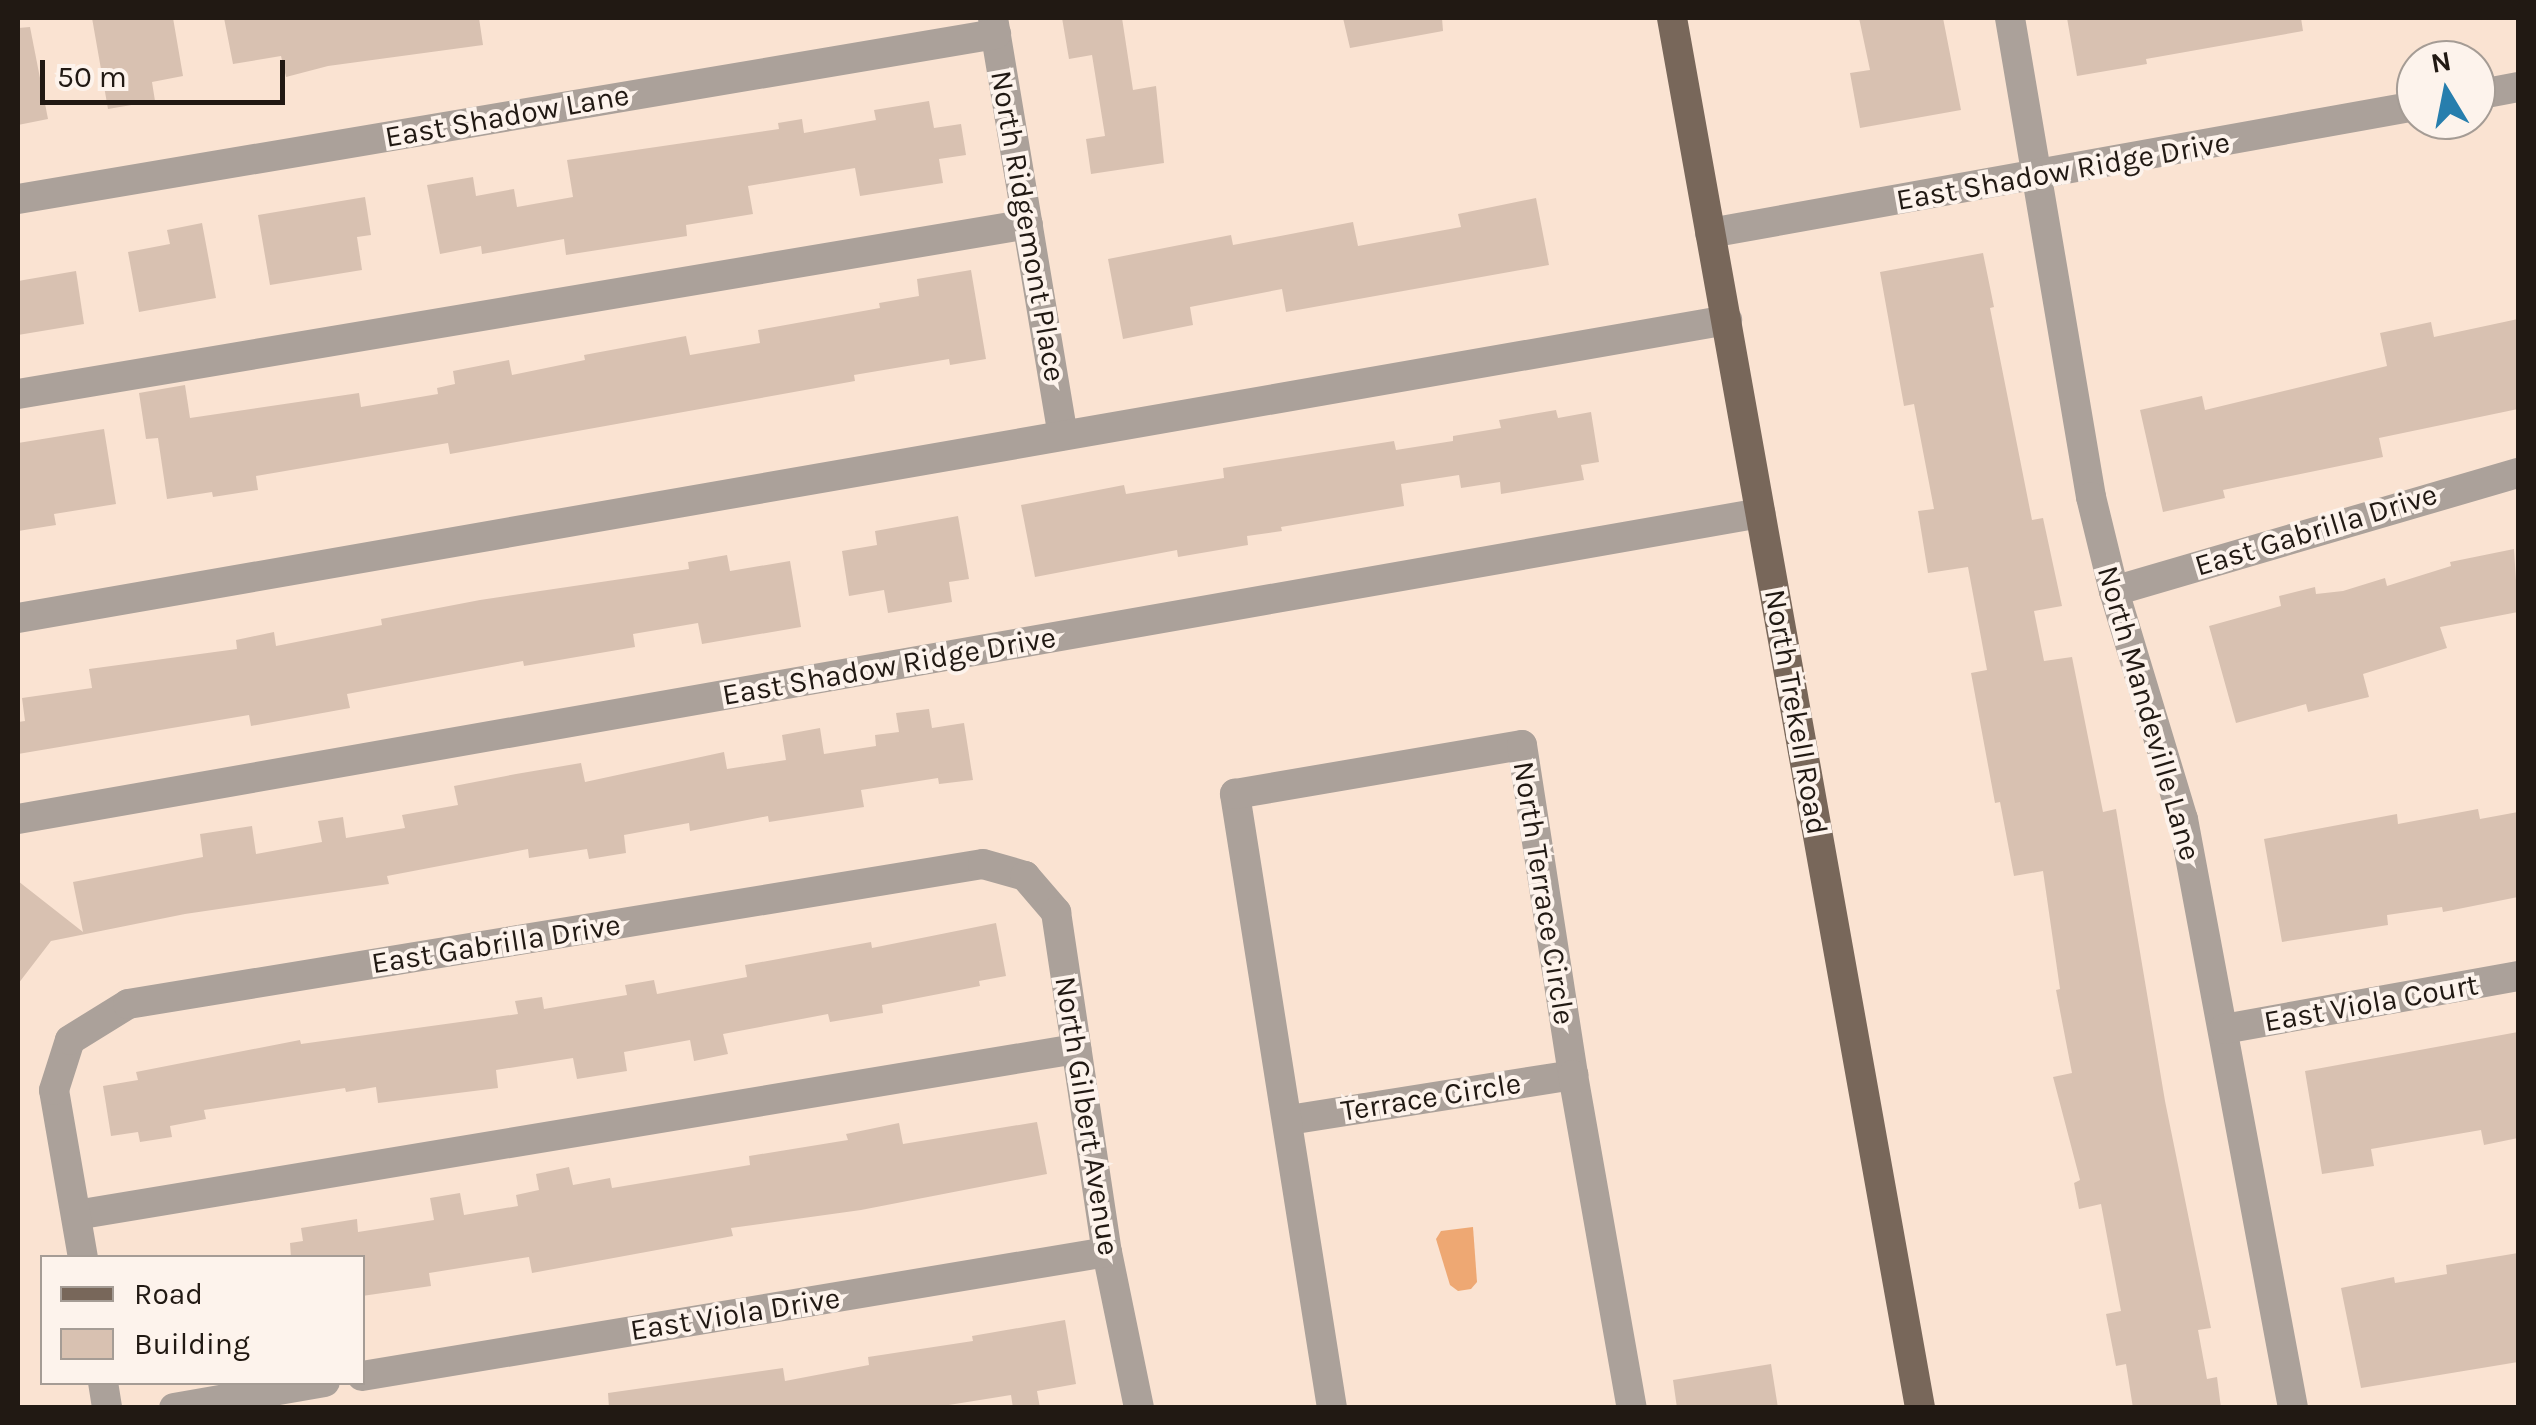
<!DOCTYPE html>
<style>
body{margin:0}
#map{position:relative;width:2536px;height:1425px;overflow:hidden;background:#fae3d2;font-family:Karla,sans-serif}
div>[style]{position:absolute}
.water>*{inset:0;background:#eea873}
.building>*{inset:0;background:#d8c1b1}
.minor>*{height:30px;margin:-15px;padding:0 15px;transform-origin:15px;border-radius:15px;background:#aba19a}
.major>*{height:30px;margin:-15px;padding:0 15px;transform-origin:15px;border-radius:15px;background:#78675a}
span{translate:-50% -50%;white-space:nowrap;text-align:center;line-height:1.15;-webkit-text-stroke:8px #fdf3ec;paint-order:stroke}
.street-label{font-size:30px;color:#211913}
.frame{position:absolute;inset:0;border:20px solid #211913;pointer-events:none}
.legend{position:absolute;left:40px;top:1255px;width:325px;height:130px;box-sizing:border-box;background:#fdf3ec;border:2px solid #a59c95;margin:0;padding:12px 18px;list-style:none;font-size:30px;color:#211913}
.legend li{display:flex;align-items:center;gap:20px;height:50px}
.legend b{width:50px;border:2px solid #a59c95}
.north{position:absolute;left:2396px;top:40px;width:100px;height:100px;box-sizing:border-box;background:#fdf3ec;border:2px solid #a59c95;border-radius:50%;rotate:350deg;font-size:28px;font-weight:700;line-height:40px;text-align:center;color:#211913}
.north::after{content:'';display:block;margin:auto;width:35px;height:45px;background:#277ead;clip-path:polygon(50% 0,100% 100%,50% 72%,0 100%)}
.scale{position:absolute;left:40px;top:60px;width:245px;height:45px;box-sizing:border-box;border:5px solid #211913;border-top:0;padding-left:12px;font-size:30px;line-height:35px;white-space:nowrap;color:#211913;-webkit-text-stroke:8px #fdf3ec;paint-order:stroke}
</style>
<div id="map">
<div class="water">
<div style="clip-path:polygon(1473px 1227px,1477px 1282px,1471px 1289px,1458px 1291px,1450px 1285px,1436px 1239px,1441px 1231px)"></div>
</div>
<div class="building">
<div style="clip-path:polygon(92px 18px,173px 18px,183px 76px,152px 82px,155px 101px,108px 109px)"></div>
<div style="clip-path:polygon(224px 18px,479px 18px,483px 45px,328px 66px,286px 77px,281px 56px,233px 64px)"></div>
<div style="clip-path:polygon(1062px 18px,1122px 18px,1133px 90px,1156px 86px,1164px 163px,1091px 174px,1086px 139px,1105px 136px,1092px 55px,1069px 59px)"></div>
<div style="clip-path:polygon(1343px 18px,1442px 18px,1443px 31px,1350px 48px)"></div>
<div style="clip-path:polygon(1859px 18px,1943px 18px,1961px 110px,1860px 128px,1850px 73px,1870px 70px)"></div>
<div style="clip-path:polygon(2067px 18px,2301px 18px,2303px 31px,2146px 59px,2147px 64px,2077px 76px)"></div>
<div style="clip-path:polygon(30px 27px,48px 119px,18px 125px,18px 28px)"></div>
<div style="clip-path:polygon(929px 101px,934px 128px,961px 124px,966px 155px,939px 159px,943px 183px,860px 196px,855px 168px,748px 186px,753px 214px,686px 225px,687px 236px,566px 255px,564px 239px,482px 254px,481px 246px,440px 254px,427px 185px,473px 177px,476px 196px,514px 189px,517px 207px,573px 197px,567px 160px,779px 129px,778px 123px,802px 119px,804px 133px,876px 120px,874px 110px)"></div>
<div style="clip-path:polygon(365px 197px,371px 235px,357px 237px,362px 270px,270px 285px,258px 215px)"></div>
<div style="clip-path:polygon(1536px 198px,1549px 265px,1286px 312px,1282px 289px,1190px 307px,1193px 325px,1123px 339px,1108px 259px,1231px 235px,1233px 245px,1353px 222px,1358px 246px,1461px 227px,1458px 214px)"></div>
<div style="clip-path:polygon(202px 223px,216px 298px,139px 312px,128px 252px,170px 244px,167px 230px)"></div>
<div style="clip-path:polygon(1983px 253px,1994px 307px,1990px 308px,2032px 520px,2043px 518px,2062px 606px,2034px 611px,2044px 661px,2072px 657px,2103px 812px,2116px 809px,2165px 1101px,2211px 1328px,2198px 1330px,2207px 1379px,2217px 1377px,2221px 1408px,2133px 1408px,2126px 1364px,2116px 1366px,2106px 1314px,2121px 1311px,2101px 1204px,2079px 1209px,2074px 1183px,2080px 1180px,2053px 1077px,2072px 1073px,2056px 990px,2060px 989px,2043px 871px,2014px 876px,2000px 802px,1995px 803px,1971px 673px,1987px 670px,1968px 567px,1928px 573px,1918px 511px,1934px 509px,1914px 404px,1904px 406px,1880px 272px)"></div>
<div style="clip-path:polygon(971px 270px,986px 359px,950px 365px,949px 359px,854px 375px,855px 381px,450px 454px,448px 443px,256px 476px,258px 490px,213px 497px,212px 492px,167px 499px,158px 438px,146px 439px,139px 393px,185px 385px,190px 418px,359px 393px,361px 407px,438px 394px,437px 388px,455px 384px,453px 371px,509px 360px,512px 375px,585px 360px,584px 355px,686px 336px,690px 355px,760px 343px,758px 330px,880px 308px,879px 303px,919px 296px,917px 279px)"></div>
<div style="clip-path:polygon(76px 271px,84px 324px,18px 335px,18px 281px)"></div>
<div style="clip-path:polygon(2518px 319px,2518px 409px,2379px 438px,2383px 457px,2223px 490px,2225px 498px,2163px 512px,2140px 410px,2202px 396px,2205px 410px,2387px 366px,2380px 333px,2431px 322px,2434px 337px)"></div>
<div style="clip-path:polygon(1556px 410px,1558px 418px,1591px 412px,1599px 462px,1581px 465px,1584px 480px,1501px 494px,1500px 482px,1461px 488px,1459px 475px,1401px 484px,1404px 506px,1281px 527px,1282px 531px,1247px 536px,1248px 545px,1178px 557px,1177px 550px,1035px 577px,1021px 505px,1124px 485px,1126px 494px,1224px 478px,1223px 468px,1394px 441px,1396px 450px,1453px 441px,1453px 436px,1501px 428px,1499px 420px)"></div>
<div style="clip-path:polygon(104px 429px,116px 504px,54px 514px,56px 525px,18px 531px,18px 443px)"></div>
<div style="clip-path:polygon(958px 516px,969px 579px,949px 582px,952px 602px,888px 613px,884px 590px,849px 596px,842px 551px,877px 545px,875px 531px)"></div>
<div style="clip-path:polygon(2514px 549px,2518px 612px,2440px 627px,2447px 648px,2363px 674px,2369px 697px,2308px 712px,2306px 704px,2236px 723px,2209px 626px,2281px 606px,2279px 596px,2315px 587px,2316px 594px,2343px 591px,2385px 578px,2387px 586px,2451px 566px,2450px 562px)"></div>
<div style="clip-path:polygon(727px 555px,730px 571px,790px 561px,801px 627px,702px 644px,698px 623px,633px 634px,635px 647px,524px 666px,523px 661px,347px 694px,350px 708px,251px 726px,249px 715px,18px 754px,18px 722px,25px 721px,22px 698px,92px 688px,89px 669px,237px 649px,236px 640px,274px 632px,276px 646px,382px 625px,381px 619px,480px 600px,689px 569px,688px 562px)"></div>
<div style="clip-path:polygon(929px 709px,932px 728px,964px 723px,973px 780px,939px 784px,938px 778px,861px 790px,864px 807px,769px 822px,768px 816px,690px 831px,689px 823px,624px 835px,626px 853px,589px 859px,587px 849px,529px 858px,528px 849px,387px 876px,389px 884px,185px 914px,51px 941px,18px 984px,18px 881px,83px 932px,73px 882px,203px 857px,200px 834px,252px 826px,256px 854px,322px 842px,318px 821px,343px 817px,346px 838px,405px 828px,402px 815px,458px 805px,454px 786px,516px 774px,581px 763px,585px 782px,724px 752px,727px 769px,786px 760px,782px 735px,820px 728px,824px 754px,876px 746px,875px 735px,899px 732px,896px 713px)"></div>
<div style="clip-path:polygon(2478px 809px,2480px 819px,2518px 812px,2518px 897px,2443px 912px,2442px 907px,2387px 915px,2388px 925px,2282px 942px,2264px 839px,2397px 814px,2398px 824px)"></div>
<div style="clip-path:polygon(996px 923px,1006px 976px,979px 981px,980px 986px,882px 1005px,883px 1013px,830px 1022px,828px 1014px,723px 1034px,728px 1054px,694px 1061px,690px 1040px,624px 1052px,627px 1071px,577px 1079px,573px 1058px,496px 1070px,498px 1088px,378px 1103px,376px 1087px,346px 1092px,345px 1088px,204px 1110px,206px 1119px,170px 1126px,172px 1137px,140px 1142px,138px 1132px,111px 1136px,103px 1086px,138px 1080px,136px 1072px,300px 1040px,301px 1044px,518px 1014px,515px 1001px,542px 997px,544px 1009px,627px 995px,625px 985px,654px 980px,657px 994px,747px 977px,745px 965px,871px 942px,872px 948px)"></div>
<div style="clip-path:polygon(2518px 1032px,2518px 1138px,2484px 1145px,2481px 1130px,2371px 1149px,2374px 1166px,2322px 1174px,2305px 1071px)"></div>
<div style="clip-path:polygon(1037px 1122px,1047px 1174px,861px 1210px,731px 1228px,733px 1236px,532px 1273px,529px 1257px,429px 1273px,431px 1286px,362px 1296px,362px 1258px,291px 1258px,290px 1243px,303px 1241px,301px 1228px,357px 1219px,358px 1232px,434px 1220px,430px 1198px,460px 1193px,464px 1215px,518px 1206px,516px 1195px,539px 1190px,536px 1174px,569px 1167px,573px 1185px,610px 1178px,612px 1188px,750px 1165px,749px 1156px,848px 1140px,846px 1134px,899px 1123px,903px 1144px)"></div>
<div style="clip-path:polygon(2518px 1253px,2518px 1362px,2361px 1388px,2341px 1288px,2394px 1277px,2395px 1283px,2447px 1274px,2446px 1265px)"></div>
<div style="clip-path:polygon(1065px 1320px,1076px 1384px,1037px 1391px,1040px 1408px,1013px 1408px,1011px 1395px,930px 1408px,609px 1408px,608px 1393px,783px 1368px,785px 1381px,869px 1365px,868px 1357px,973px 1341px,972px 1336px)"></div>
<div style="clip-path:polygon(1771px 1364px,1778px 1408px,1677px 1408px,1673px 1380px)"></div>
</div>
<div class="minor">
<div style="left:993px;top:18px;width:423px;rotate:80.5deg"></div>
<div style="left:2010px;top:18px;width:486px;rotate:80.4deg"></div>
<div style="left:2091px;top:497px;width:97px;rotate:76.3deg"></div>
<div style="left:2114px;top:591px;width:238px;rotate:73.2deg"></div>
<div style="left:2183px;top:819px;width:599px;rotate:79.42deg"></div>
<div style="left:2476px;top:95px;width:43px;rotate:-10.8deg"></div>
<div style="left:18px;top:199px;width:992px;rotate:-9.58deg"></div>
<div style="left:1710px;top:233px;width:717px;rotate:-10.2deg"></div>
<div style="left:18px;top:394px;width:1024px;rotate:-9.55deg"></div>
<div style="left:2114px;top:591px;width:421px;rotate:-16.3deg"></div>
<div style="left:18px;top:618px;width:1735px;rotate:-9.89deg"></div>
<div style="left:18px;top:819px;width:1769px;rotate:-9.96deg"></div>
<div style="left:2224px;top:1029px;width:299px;rotate:-10.2deg"></div>
<div style="left:1289px;top:1120px;width:288px;rotate:-9deg"></div>
<div style="left:76px;top:1215px;width:1014px;rotate:-9.43deg"></div>
<div style="left:83px;top:1258px;width:170px;rotate:-99.8deg"></div>
<div style="left:54px;top:1090px;width:52px;rotate:-72.3deg"></div>
<div style="left:70px;top:1040px;width:68px;rotate:-31.8deg"></div>
<div style="left:128px;top:1004px;width:866px;rotate:-9.3deg"></div>
<div style="left:983px;top:864px;width:44px;rotate:15.9deg"></div>
<div style="left:1025px;top:876px;width:48px;rotate:49.3deg"></div>
<div style="left:1056px;top:912px;width:344px;rotate:81.5deg"></div>
<div style="left:1107px;top:1252px;width:159px;rotate:78.4deg"></div>
<div style="left:362px;top:1376px;width:755px;rotate:-9.45deg"></div>
<div style="left:103px;top:1382px;width:26px;rotate:81deg"></div>
<div style="left:174px;top:1408px;width:153px;rotate:-9.8deg"></div>
<div style="left:1332px;top:1408px;width:622px;rotate:-98.98deg"></div>
<div style="left:1235px;top:794px;width:291px;rotate:-9.7deg"></div>
<div style="left:1522px;top:745px;width:334px;rotate:81.2deg"></div>
<div style="left:1573px;top:1075px;width:338px;rotate:80deg"></div>
</div>
<div class="major">
<div style="left:1672px;top:18px;width:1412px;rotate:79.88deg"></div>
</div>
<div class="street-label">
<span style="left:507px;top:116px;rotate:-10deg">East Shadow Lane</span>
<span style="left:2063px;top:171px;rotate:-10deg">East Shadow Ridge Drive</span>
<span style="left:1028px;top:226px;rotate:80deg">North Ridgemont Place</span>
<span style="left:2316px;top:530px;rotate:-17deg">East Gabrilla Drive</span>
<span style="left:889px;top:666px;rotate:-10deg">East Shadow Ridge Drive</span>
<span style="left:1796px;top:712px;rotate:80deg">North Trekell Road</span>
<span style="left:2149px;top:713px;rotate:74deg">North Mandeville Lane</span>
<span style="left:1544px;top:893px;rotate:81deg">North Terrace Circle</span>
<span style="left:496px;top:944px;rotate:-9deg">East Gabrilla Drive</span>
<span style="left:2371px;top:1003px;rotate:-10deg">East Viola Court</span>
<span style="left:1431px;top:1097px;rotate:-9deg">Terrace Circle</span>
<span style="left:1087px;top:1116px;rotate:81deg">North Gilbert Avenue</span>
<span style="left:735px;top:1314px;rotate:-9deg">East Viola Drive</span>
</div>
<div class="frame"></div>
<ul class="legend">
<li><b style="height:12px;background:#78675a"></b>Road</li>
<li><b style="height:28px;background:#d8c1b1"></b>Building</li>
</ul>
<div class="north">N</div>
<div class="scale">50 m</div>
</div>
